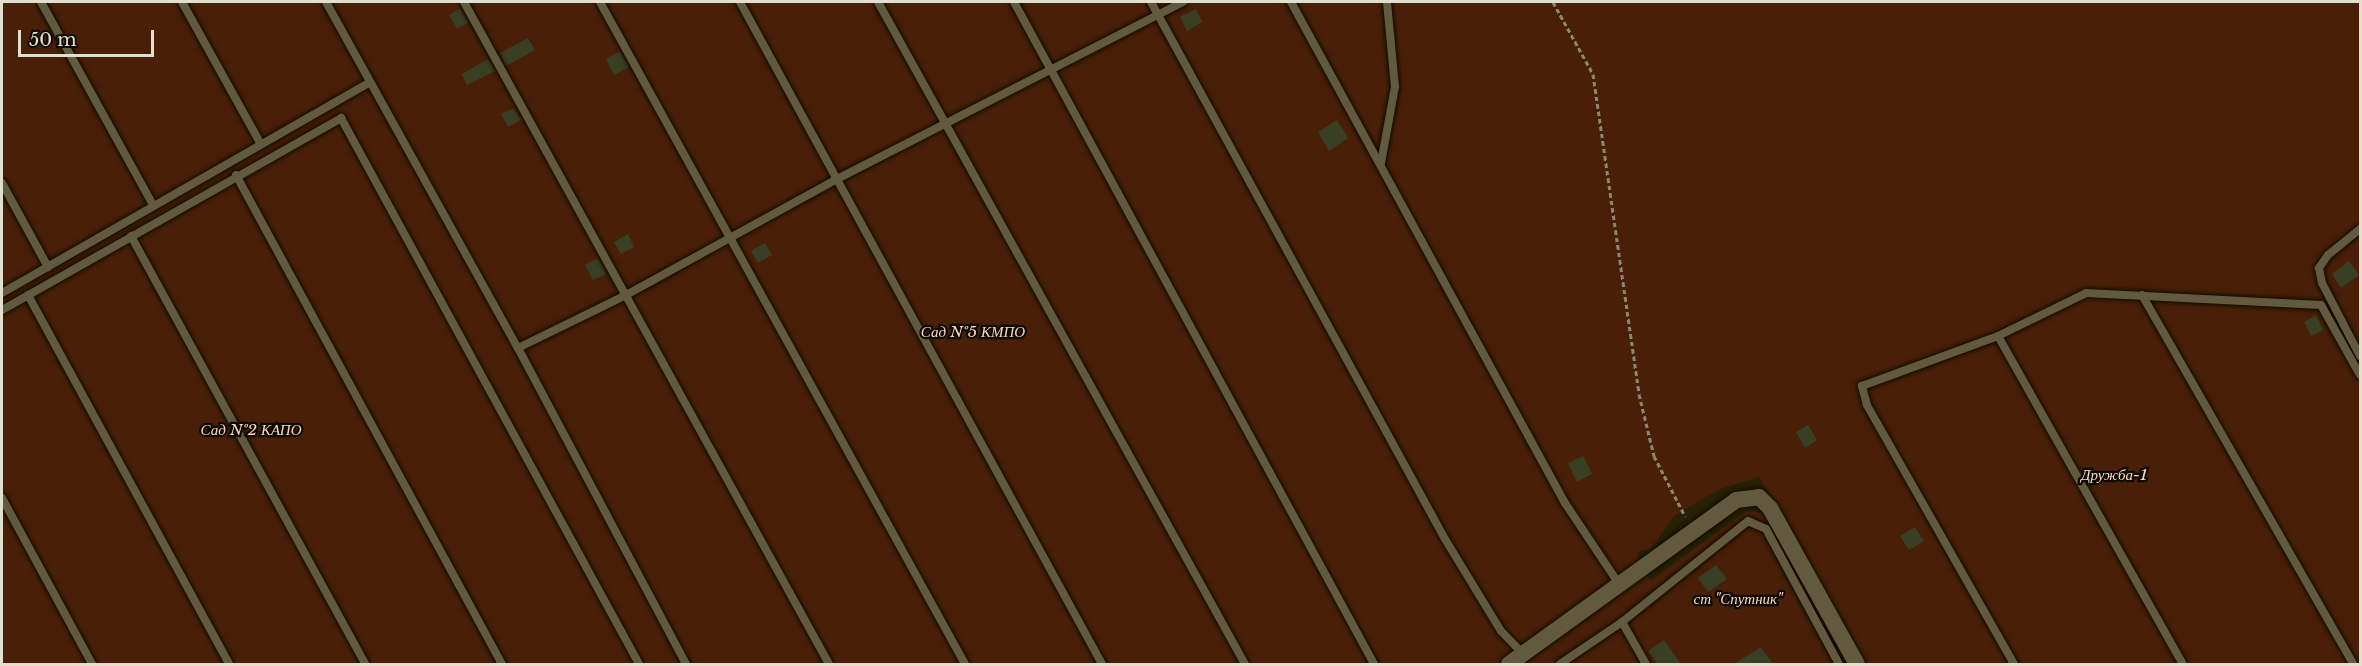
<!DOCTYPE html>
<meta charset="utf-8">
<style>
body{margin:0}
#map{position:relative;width:2362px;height:666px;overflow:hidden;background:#272105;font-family:"Libre Baskerville",serif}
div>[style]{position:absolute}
.green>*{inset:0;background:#492007}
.building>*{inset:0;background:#383f25}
.path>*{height:3px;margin-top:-1.5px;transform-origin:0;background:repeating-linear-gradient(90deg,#8c8772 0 4.5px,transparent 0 7.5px)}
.roads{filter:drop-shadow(0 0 2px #100a00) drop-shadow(0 0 2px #100a00)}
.lane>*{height:8px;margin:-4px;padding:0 4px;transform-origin:4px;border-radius:4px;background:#615a3e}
.street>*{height:16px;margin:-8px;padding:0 8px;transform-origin:8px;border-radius:8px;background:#615a3e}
span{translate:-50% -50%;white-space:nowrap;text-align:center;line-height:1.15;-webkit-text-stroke:4.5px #0d0a02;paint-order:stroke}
.park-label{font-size:15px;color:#fcd6c3;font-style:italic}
.frame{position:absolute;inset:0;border:3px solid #e3dfcf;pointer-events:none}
.scale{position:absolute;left:18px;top:30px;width:136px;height:27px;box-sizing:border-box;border:3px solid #e3dfcf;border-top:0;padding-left:8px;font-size:18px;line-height:21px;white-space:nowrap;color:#e3dfcf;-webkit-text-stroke:4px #0d0a02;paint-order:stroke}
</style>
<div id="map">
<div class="green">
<div style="clip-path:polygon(2px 2px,2360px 2px,2360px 664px,1866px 664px,1759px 477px,1720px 489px,1674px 516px,1651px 549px,1637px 552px,1650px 581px,1747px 511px,1764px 513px,1849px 664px,2px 664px)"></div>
</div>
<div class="building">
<div style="clip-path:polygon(460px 8px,468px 23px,457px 29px,449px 15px)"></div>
<div style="clip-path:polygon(1196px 9px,1202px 22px,1187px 31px,1180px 17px)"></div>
<div style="clip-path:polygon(528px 38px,535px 50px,506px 66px,500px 53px)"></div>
<div style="clip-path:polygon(620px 51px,629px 67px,614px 75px,606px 59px)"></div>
<div style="clip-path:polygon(488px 59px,495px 71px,467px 85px,462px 74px)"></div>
<div style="clip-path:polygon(514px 108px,521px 120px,508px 127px,501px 114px)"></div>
<div style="clip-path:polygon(1337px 120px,1348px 138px,1329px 151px,1318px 132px)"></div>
<div style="clip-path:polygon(628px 234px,634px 247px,621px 254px,614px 242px)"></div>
<div style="clip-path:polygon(765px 243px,772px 255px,758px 263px,751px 251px)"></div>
<div style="clip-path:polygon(598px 258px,606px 274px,593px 280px,585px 265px)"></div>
<div style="clip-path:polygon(2349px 261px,2359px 275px,2341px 288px,2332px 274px)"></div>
<div style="clip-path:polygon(2316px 315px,2323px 330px,2311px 336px,2304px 322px)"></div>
<div style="clip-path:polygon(1808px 425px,1817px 440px,1805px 448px,1796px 432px)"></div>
<div style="clip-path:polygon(1583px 456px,1592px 474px,1577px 482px,1568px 463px)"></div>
<div style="clip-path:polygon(1915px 527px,1924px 541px,1909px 550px,1900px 536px)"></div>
<div style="clip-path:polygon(1716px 565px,1727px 579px,1708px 592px,1698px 578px)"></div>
<div style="clip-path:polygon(1664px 640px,1681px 664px,1658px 664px,1648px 651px)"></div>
<div style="clip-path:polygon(1761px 647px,1773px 664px,1734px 664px)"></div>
</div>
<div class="path">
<div style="left:1553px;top:2px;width:82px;rotate:60.9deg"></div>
<div style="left:1593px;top:74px;width:323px;rotate:81.8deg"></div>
<div style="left:1639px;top:394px;width:64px;rotate:76.4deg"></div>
<div style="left:1654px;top:456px;width:68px;rotate:62.7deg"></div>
</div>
<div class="roads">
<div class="lane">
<div style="left:41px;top:2px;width:232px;rotate:61.1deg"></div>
<div style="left:182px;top:2px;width:161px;rotate:61deg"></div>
<div style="left:326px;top:2px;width:396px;rotate:61deg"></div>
<div style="left:518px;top:348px;width:358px;rotate:62deg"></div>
<div style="left:464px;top:2px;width:756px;rotate:61.13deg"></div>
<div style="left:600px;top:2px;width:756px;rotate:61.13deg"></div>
<div style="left:740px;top:2px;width:755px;rotate:61.33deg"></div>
<div style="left:878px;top:2px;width:757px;rotate:61deg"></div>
<div style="left:1014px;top:2px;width:754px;rotate:61.46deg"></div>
<div style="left:1151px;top:2px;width:612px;rotate:61.3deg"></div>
<div style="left:1445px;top:539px;width:108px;rotate:58.7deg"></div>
<div style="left:1501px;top:631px;width:32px;rotate:46deg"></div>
<div style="left:1291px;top:2px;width:571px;rotate:61.33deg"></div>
<div style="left:1565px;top:503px;width:97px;rotate:56.3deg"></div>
<div style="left:1381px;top:163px;width:77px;rotate:-79.6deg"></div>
<div style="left:1395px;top:87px;width:85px;rotate:-95.4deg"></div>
<div style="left:236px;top:175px;width:557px;rotate:61.46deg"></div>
<div style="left:2px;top:183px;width:96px;rotate:61.3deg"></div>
<div style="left:2360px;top:229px;width:41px;rotate:140.9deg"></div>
<div style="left:2328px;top:255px;width:16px;rotate:125deg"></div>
<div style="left:2319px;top:268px;width:15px;rotate:79deg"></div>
<div style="left:2322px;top:283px;width:82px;rotate:62.5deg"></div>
<div style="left:131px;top:236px;width:488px;rotate:61.3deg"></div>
<div style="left:2px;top:293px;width:424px;rotate:-29.8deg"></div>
<div style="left:28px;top:295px;width:420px;rotate:61.4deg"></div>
<div style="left:2142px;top:295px;width:425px;rotate:60.2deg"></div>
<div style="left:2px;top:310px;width:390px;rotate:-29.5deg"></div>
<div style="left:341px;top:118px;width:622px;rotate:61.37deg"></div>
<div style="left:1998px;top:336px;width:377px;rotate:60.6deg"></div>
<div style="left:518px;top:348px;width:120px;rotate:-26.1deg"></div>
<div style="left:626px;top:295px;width:241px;rotate:-28.8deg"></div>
<div style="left:837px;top:179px;width:389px;rotate:-27.1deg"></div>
<div style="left:2px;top:498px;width:189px;rotate:61.5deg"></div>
<div style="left:1622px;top:622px;width:48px;rotate:60.3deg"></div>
<div style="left:1560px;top:664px;width:75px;rotate:-34.1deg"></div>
<div style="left:1622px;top:622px;width:161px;rotate:-38.7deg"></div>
<div style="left:1748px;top:521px;width:20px;rotate:24deg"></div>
<div style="left:1766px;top:529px;width:153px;rotate:61.6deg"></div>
<div style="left:2014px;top:664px;width:298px;rotate:-119.6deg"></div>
<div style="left:1867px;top:405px;width:20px;rotate:-105deg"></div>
<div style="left:1862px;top:386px;width:145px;rotate:-20.2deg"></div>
<div style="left:1998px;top:336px;width:98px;rotate:-26deg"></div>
<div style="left:2086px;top:293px;width:235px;rotate:2.9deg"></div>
<div style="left:2321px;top:305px;width:80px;rotate:60.9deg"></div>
</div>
<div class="street">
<div style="left:1509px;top:664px;width:280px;rotate:-35.8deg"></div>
<div style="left:1736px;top:500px;width:23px;rotate:-7deg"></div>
<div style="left:1759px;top:497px;width:16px;rotate:45deg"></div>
<div style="left:1770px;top:508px;width:179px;rotate:60.9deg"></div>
</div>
</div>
<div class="park-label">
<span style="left:973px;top:332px">Сад №5 КМПО</span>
<span style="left:251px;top:430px">Сад №2 КАПО</span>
<span style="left:2114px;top:475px">Дружба-1</span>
<span style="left:1738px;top:599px">ст "Спутник"</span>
</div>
<div class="frame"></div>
<div class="scale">50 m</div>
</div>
